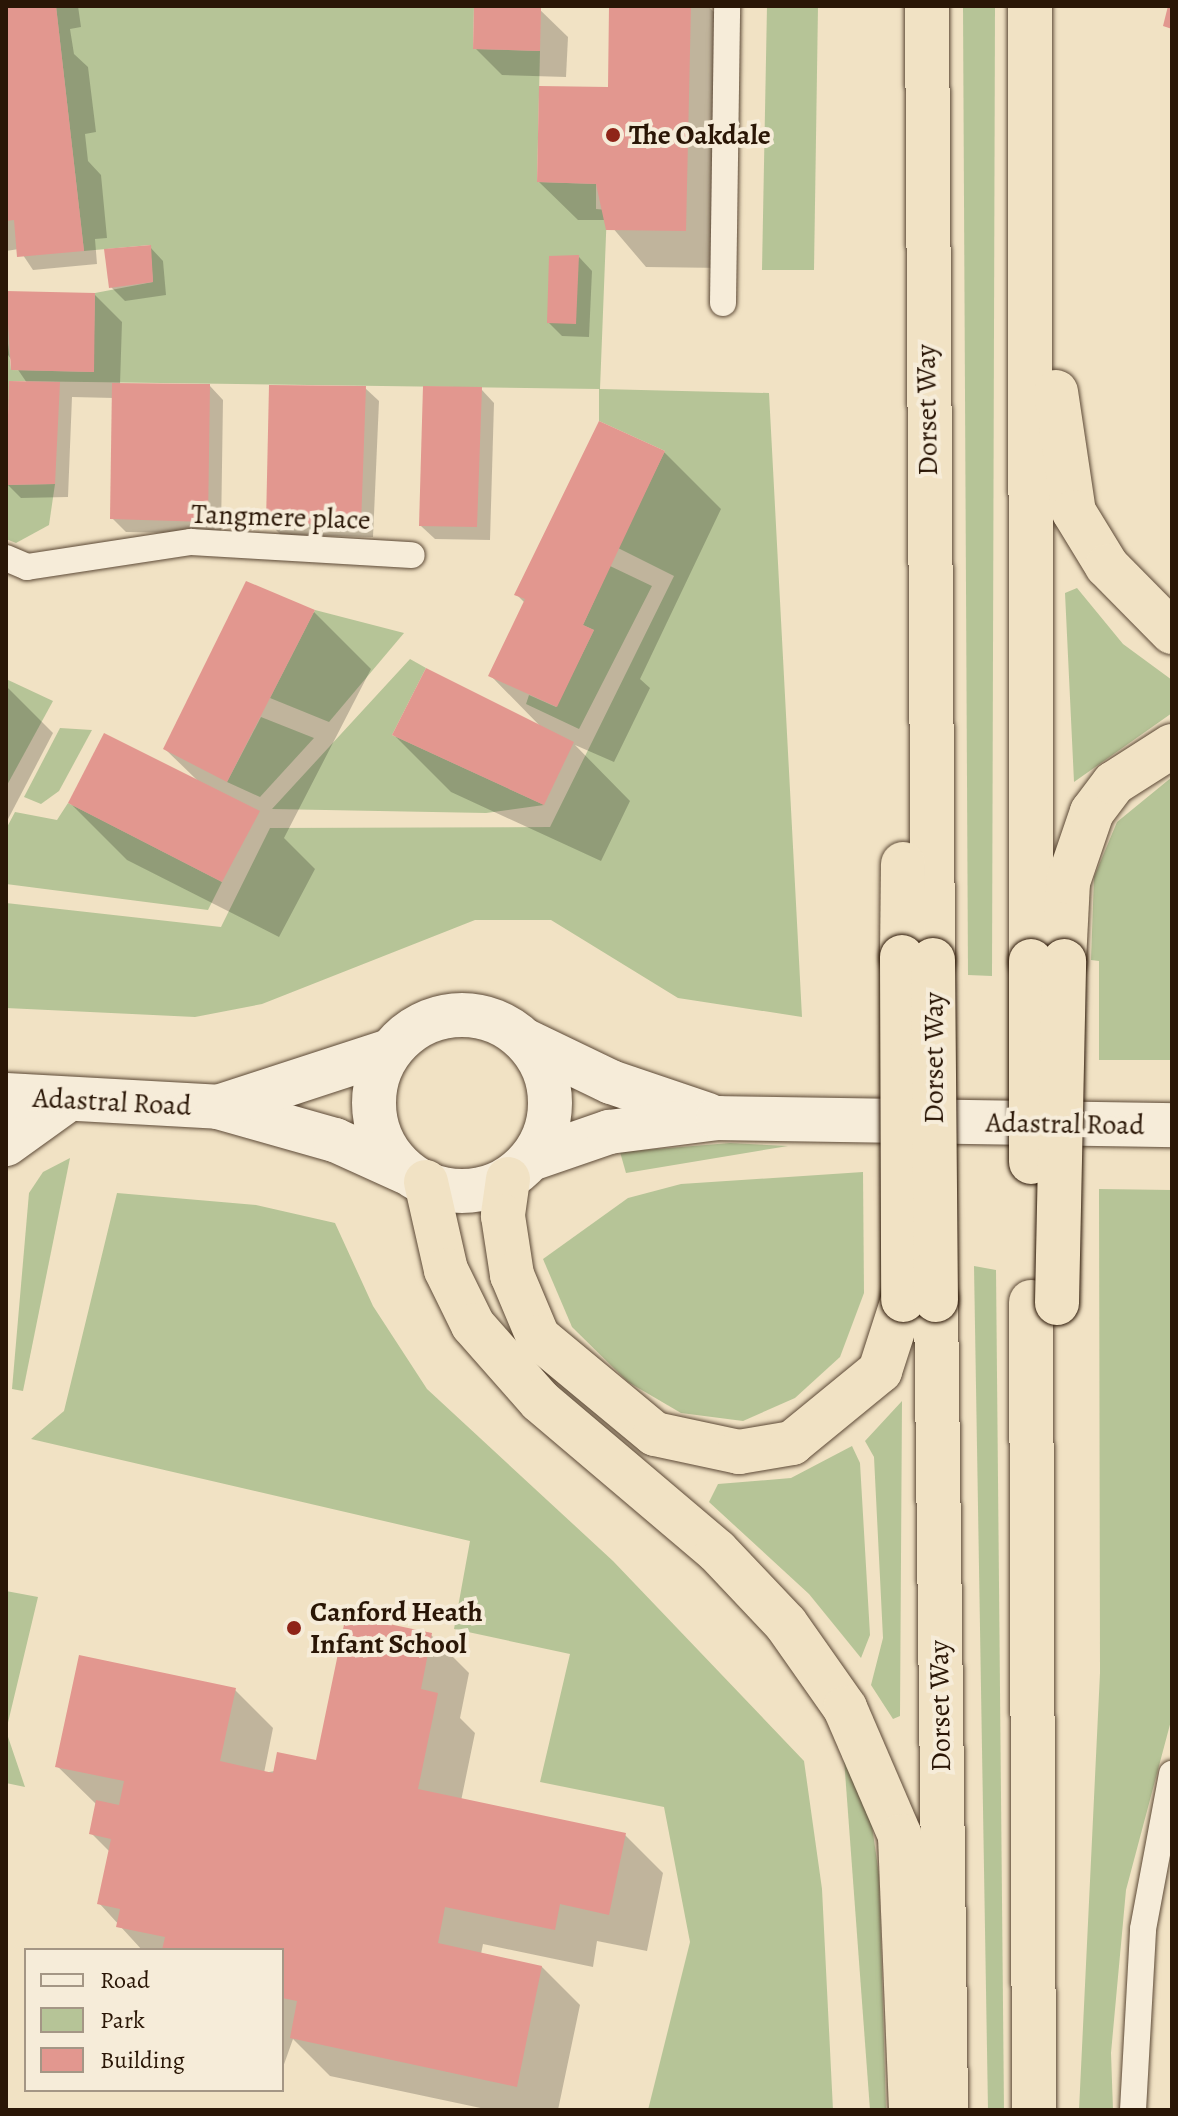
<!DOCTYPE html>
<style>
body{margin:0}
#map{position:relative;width:1178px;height:2116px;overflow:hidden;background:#f1e2c4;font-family:Alegreya,serif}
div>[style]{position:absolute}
.green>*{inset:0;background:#b6c497}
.shadow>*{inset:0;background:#0003}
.building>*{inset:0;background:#e2978f}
.roads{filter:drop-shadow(0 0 2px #5c4936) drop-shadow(0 0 2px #5c4936)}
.service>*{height:26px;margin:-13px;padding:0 13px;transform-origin:13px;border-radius:13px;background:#f6ecd9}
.minor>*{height:44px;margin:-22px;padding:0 22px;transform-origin:22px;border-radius:22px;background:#f6ecd9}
.tertiary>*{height:44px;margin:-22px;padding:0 22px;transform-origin:22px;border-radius:22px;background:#f6ecd9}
.tertiary>.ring{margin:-22px;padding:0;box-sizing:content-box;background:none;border:44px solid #f6ecd9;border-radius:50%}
.trunk>*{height:44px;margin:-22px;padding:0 22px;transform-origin:22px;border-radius:22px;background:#f1e2c4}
.bridges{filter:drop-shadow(0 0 2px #2a1606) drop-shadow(0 0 2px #2a1606)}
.trunk-bridge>*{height:44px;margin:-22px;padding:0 22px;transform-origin:22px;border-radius:22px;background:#f1e2c4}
.dots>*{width:22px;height:22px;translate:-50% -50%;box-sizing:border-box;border:4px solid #f6ecd9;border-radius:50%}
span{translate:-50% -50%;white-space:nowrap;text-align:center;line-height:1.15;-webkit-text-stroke:8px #f6ecd9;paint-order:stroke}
.poi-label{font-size:28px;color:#2a1606;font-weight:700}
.left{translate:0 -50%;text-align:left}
.street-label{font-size:28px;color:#2a1606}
.frame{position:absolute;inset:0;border:8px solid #2a1606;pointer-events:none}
.legend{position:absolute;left:24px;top:1948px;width:260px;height:144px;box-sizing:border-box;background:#f6ecd9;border:2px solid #a49685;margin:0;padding:10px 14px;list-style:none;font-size:24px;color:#2a1606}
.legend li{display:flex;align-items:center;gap:16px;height:40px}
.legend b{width:40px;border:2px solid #a49685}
</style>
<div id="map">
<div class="green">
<div style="clip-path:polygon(56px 6px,474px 6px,473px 49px,540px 51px,537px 182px,596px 184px,596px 209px,607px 210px,600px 389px,769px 393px,802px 1017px,678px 998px,551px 920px,475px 920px,262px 1004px,195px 1017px,6px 1008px,6px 903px,221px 927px,270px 828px,550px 827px,674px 576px,618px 548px,665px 451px,599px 421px,599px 389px,10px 381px,6px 460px,6px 326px,11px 370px,93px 372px,95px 293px,153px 282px,150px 245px,84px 251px)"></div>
<div style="clip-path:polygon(767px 6px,818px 6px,814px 270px,762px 270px)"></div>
<div style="clip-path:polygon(963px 6px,995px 6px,992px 976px,968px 975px)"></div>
<div style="clip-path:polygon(55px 484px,49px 525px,16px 543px,6px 539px,6px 485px)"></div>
<div style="clip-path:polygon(610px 566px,652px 586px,579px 729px,526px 704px,529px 695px,556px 707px,594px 630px,583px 625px)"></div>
<div style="clip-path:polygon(1077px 588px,1123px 644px,1172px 680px,1172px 713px,1074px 782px,1065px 593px)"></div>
<div style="clip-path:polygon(315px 610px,404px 633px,329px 722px,270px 698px)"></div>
<div style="clip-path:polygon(410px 659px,426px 668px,392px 735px,544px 805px,486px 813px,272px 809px)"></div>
<div style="clip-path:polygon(6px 679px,53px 701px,6px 787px)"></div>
<div style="clip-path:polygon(261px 717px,314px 738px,260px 797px,227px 782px)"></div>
<div style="clip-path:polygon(60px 728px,92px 730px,59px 791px,41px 804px,24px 797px)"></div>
<div style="clip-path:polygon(1172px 777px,1172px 1060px,1099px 1060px,1099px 961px,1091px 960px,1094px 877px,1117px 822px)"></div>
<div style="clip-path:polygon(68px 803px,222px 882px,208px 910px,6px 884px,6px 829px,15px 812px,57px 820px)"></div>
<div style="clip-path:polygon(730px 1143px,788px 1146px,626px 1173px,620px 1152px)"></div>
<div style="clip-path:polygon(70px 1158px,23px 1391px,12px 1389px,29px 1193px,43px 1172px)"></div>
<div style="clip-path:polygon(863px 1172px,864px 1293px,840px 1357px,795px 1398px,743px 1421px,681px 1413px,628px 1382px,572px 1327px,543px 1259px,628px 1198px,681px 1184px)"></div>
<div style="clip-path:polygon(1099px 1189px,1172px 1190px,1172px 1717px,1126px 1890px,1111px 2053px,1113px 2110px,1079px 2110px,1100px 1673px)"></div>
<div style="clip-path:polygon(117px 1193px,256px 1205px,335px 1223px,373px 1306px,427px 1389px,613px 1561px,804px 1761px,822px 1889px,833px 2110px,648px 2110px,690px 1942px,664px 1807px,540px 1782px,570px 1654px,454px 1629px,470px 1541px,31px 1439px,64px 1411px)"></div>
<div style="clip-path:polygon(974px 1266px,996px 1270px,1004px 2110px,988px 2110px)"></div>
<div style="clip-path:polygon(902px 1401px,900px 1716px,893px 1719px,871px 1685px,883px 1638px,874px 1457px,865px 1441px)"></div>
<div style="clip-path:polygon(852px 1446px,860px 1463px,870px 1635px,861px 1658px,809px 1594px,709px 1502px,718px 1484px,791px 1478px)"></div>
<div style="clip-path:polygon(6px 1591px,38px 1597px,6px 1731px,25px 1787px,6px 1783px)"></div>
<div style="clip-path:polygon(843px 1745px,871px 1819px,879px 1875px,886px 2110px,870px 2110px)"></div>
</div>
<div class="shadow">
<div style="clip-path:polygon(6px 6px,78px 6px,81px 27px,70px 29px,74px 54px,88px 67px,96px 132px,85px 134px,88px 161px,101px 175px,107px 238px,95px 239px,97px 264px,33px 270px,19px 249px,6px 251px)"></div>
<div style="clip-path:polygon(476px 6px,536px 6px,568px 37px,566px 77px,502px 75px,475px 48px)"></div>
<div style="clip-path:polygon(611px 6px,708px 6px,729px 27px,724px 268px,646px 267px,606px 220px,578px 220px,539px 182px,610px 89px)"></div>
<div style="clip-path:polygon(150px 247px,163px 261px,166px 295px,125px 301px,111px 287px)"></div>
<div style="clip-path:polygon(579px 257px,592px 271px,589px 337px,562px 336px,549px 323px)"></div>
<div style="clip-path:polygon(6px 293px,95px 295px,122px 322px,120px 385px,210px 386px,223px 400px,221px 534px,126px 532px,112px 518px,114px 398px,72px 397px,68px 497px,21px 498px,7px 484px,27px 383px,6px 352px)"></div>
<div style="clip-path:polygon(365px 388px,379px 401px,373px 537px,281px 535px,268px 522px)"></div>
<div style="clip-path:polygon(481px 389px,494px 403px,490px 540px,435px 539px,421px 526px)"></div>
<div style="clip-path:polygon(664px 452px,721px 509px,640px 679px,650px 688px,614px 762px,575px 745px,630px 801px,601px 861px,451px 792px,394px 735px,541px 727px,490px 675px,525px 603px,516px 594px)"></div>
<div style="clip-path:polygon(314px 612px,371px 669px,284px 838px,315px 869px,279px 937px,127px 860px,70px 803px,198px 781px,165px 749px)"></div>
<div style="clip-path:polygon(6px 686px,53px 733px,6px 823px)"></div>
<div style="clip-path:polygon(431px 1635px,469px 1673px,460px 1718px,475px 1733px,461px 1801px,625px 1835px,663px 1873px,647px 1951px,597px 1941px,593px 1967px,483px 1944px,481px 1954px,542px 1967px,580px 2005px,558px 2110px,490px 2110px,330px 2076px,293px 2039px,282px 2070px,282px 1950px,142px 1950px,99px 1903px,110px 1852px,91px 1833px,96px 1804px,57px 1766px,235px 1690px,273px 1728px,264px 1773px,317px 1763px)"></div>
</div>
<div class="building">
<div style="clip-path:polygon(6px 6px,56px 6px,84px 251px,17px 257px,14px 220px,6px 221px)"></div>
<div style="clip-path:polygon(474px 6px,541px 8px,540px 51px,473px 49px)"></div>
<div style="clip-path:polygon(609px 6px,691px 6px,686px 231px,606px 230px,596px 184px,537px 182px,539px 86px,608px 87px)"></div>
<div style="clip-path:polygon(1168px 6px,1172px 6px,1172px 29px,1163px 26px)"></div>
<div style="clip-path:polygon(151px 245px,153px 282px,109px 288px,104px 249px)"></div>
<div style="clip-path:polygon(579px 255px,576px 324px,547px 323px,549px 256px)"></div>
<div style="clip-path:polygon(6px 291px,95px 293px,94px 372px,11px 370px)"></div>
<div style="clip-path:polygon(9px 381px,60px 382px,55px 484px,6px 485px)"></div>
<div style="clip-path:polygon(112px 383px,210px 384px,208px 522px,110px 519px)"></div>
<div style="clip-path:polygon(269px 385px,366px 386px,361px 525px,266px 523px)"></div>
<div style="clip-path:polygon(423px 386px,482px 387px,477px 527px,419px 526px)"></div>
<div style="clip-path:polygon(599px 421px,665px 451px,583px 625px,594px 630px,557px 707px,488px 676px,525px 599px,514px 595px)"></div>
<div style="clip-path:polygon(246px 581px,315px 610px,227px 782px,163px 749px)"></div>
<div style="clip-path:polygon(426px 668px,574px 742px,544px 805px,392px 735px)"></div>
<div style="clip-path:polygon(104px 733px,260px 811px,222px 882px,68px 803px)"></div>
<div style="clip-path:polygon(346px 1615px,432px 1633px,421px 1689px,438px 1693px,418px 1789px,626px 1833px,609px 1915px,560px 1904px,555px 1930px,445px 1907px,438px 1943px,542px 1966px,517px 2087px,290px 2038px,297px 2001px,282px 1998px,282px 1950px,162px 1950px,165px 1937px,116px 1927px,120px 1909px,97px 1904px,111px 1839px,89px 1834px,96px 1800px,119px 1805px,124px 1781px,55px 1767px,79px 1655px,236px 1688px,220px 1761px,273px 1773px,277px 1752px,316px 1760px)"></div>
</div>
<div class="roads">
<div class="service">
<div style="left:723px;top:303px;width:297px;rotate:-89.2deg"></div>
<div style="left:6px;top:558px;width:23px;rotate:23deg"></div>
<div style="left:27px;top:567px;width:166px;rotate:-8.7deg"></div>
<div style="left:191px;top:542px;width:221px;rotate:3.4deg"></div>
<div style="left:1133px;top:2110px;width:181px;rotate:-86.8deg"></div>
<div style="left:1143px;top:1929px;width:158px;rotate:-79.4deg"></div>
</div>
<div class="minor">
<div style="left:6px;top:1144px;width:74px;rotate:-35.6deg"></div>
</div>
<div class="tertiary">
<div class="ring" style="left:374px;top:1015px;width:132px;height:132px"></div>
<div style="left:526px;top:1041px;width:94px;rotate:25.8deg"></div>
<div style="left:611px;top:1082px;width:102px;rotate:18.8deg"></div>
<div style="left:6px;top:1095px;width:212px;rotate:3.2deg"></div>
<div style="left:218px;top:1107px;width:122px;rotate:15.8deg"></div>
<div style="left:335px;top:1140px;width:78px;rotate:24.3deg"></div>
<div style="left:218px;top:1107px;width:180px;rotate:-18.1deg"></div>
<div style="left:531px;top:1159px;width:83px;rotate:-19.1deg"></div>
<div style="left:609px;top:1132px;width:110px;rotate:-7.3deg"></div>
<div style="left:718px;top:1118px;width:454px;rotate:0.9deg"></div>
</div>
<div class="trunk">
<div style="left:927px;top:6px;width:954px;rotate:89.64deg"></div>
<div style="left:1030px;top:6px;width:955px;rotate:89.94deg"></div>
<div style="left:1056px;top:392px;width:121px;rotate:81.5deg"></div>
<div style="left:1074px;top:512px;width:63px;rotate:58.6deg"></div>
<div style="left:1107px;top:566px;width:93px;rotate:45.4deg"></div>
<div style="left:902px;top:957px;width:93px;rotate:-89.4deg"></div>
<div style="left:1064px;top:961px;width:79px;rotate:-87.1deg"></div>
<div style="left:1068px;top:882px;width:74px;rotate:-71.1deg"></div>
<div style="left:1092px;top:812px;width:36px;rotate:-53deg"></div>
<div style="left:1114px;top:783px;width:69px;rotate:-32.5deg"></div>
<div style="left:508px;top:1179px;width:37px;rotate:98deg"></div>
<div style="left:503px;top:1216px;width:60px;rotate:81.3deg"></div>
<div style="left:512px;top:1275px;width:67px;rotate:67.2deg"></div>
<div style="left:538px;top:1337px;width:152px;rotate:39.7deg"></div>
<div style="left:655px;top:1434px;width:86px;rotate:12.1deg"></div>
<div style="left:739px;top:1452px;width:54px;rotate:-9.6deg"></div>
<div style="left:792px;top:1443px;width:114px;rotate:-39.3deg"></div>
<div style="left:880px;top:1371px;width:75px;rotate:-72.1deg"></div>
<div style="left:426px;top:1182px;width:90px;rotate:77.2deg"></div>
<div style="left:446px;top:1270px;width:61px;rotate:63.9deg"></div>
<div style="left:473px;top:1325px;width:101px;rotate:48.6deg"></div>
<div style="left:540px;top:1401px;width:232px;rotate:40.3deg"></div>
<div style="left:717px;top:1551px;width:100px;rotate:46.6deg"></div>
<div style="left:786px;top:1624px;width:103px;rotate:54.9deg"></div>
<div style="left:845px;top:1708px;width:139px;rotate:66.7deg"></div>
<div style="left:900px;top:1836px;width:274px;rotate:87.7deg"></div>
<div style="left:936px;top:1300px;width:810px;rotate:89.29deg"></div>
<div style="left:1031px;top:1302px;width:808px;rotate:89.79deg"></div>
</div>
</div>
<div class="bridges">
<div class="trunk-bridge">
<div style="left:902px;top:957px;width:343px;rotate:89.8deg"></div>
<div style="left:933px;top:960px;width:340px;rotate:89.5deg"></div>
<div style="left:1031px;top:961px;width:201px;rotate:90deg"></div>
<div style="left:1057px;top:1303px;width:342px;rotate:-88.8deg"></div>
</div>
</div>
<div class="dots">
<div style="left:613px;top:135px;background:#8f2418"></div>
<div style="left:294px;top:1628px;background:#8f2418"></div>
</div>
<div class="poi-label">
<span class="left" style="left:629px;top:135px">The Oakdale</span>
<span class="left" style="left:310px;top:1628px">Canford Heath<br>Infant School</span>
</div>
<div class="street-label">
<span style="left:927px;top:410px;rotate:-91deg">Dorset Way</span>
<span style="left:281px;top:517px;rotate:2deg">Tangmere place</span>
<span style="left:934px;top:1058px;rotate:-90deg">Dorset Way</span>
<span style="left:112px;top:1102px;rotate:3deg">Adastral Road</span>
<span style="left:1065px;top:1124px;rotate:1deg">Adastral Road</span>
<span style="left:940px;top:1706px;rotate:-91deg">Dorset Way</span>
</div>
<div class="frame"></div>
<ul class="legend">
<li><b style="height:10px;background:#f6ecd9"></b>Road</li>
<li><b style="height:22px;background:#b6c497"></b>Park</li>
<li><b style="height:22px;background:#e2978f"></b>Building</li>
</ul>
</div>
